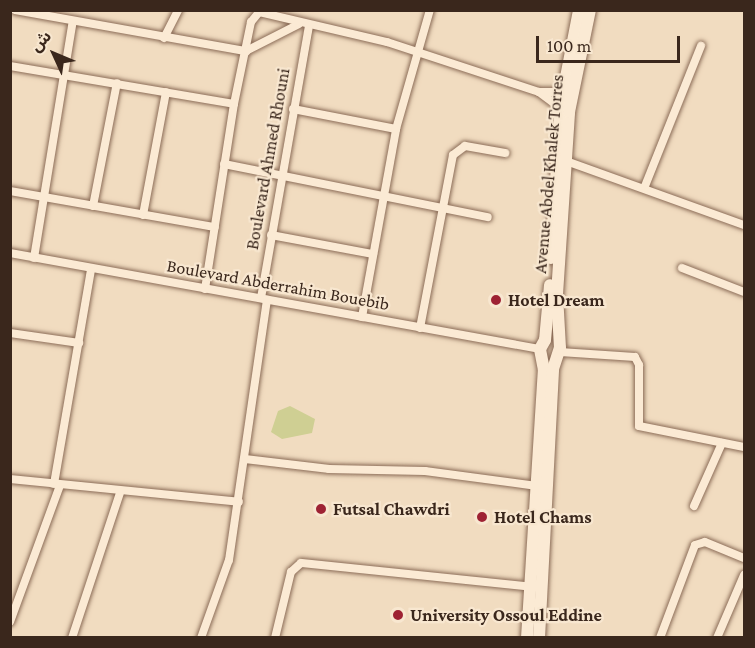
<!DOCTYPE html>
<meta charset="utf-8">
<style>
body{margin:0}
#map{position:relative;width:755px;height:648px;overflow:hidden;background:#f1dcc0;font-family:"Crimson Pro","Noto Sans Arabic",serif}
div>[style]{position:absolute}
.green>*{inset:0;background:#cfcf93}
.roads{filter:drop-shadow(0 0 2px #8b6c57) drop-shadow(0 0 2px #8b6c57)}
.minor>*{height:8px;margin:-4px;padding:0 4px;transform-origin:4px;border-radius:4px;background:#fbead4}
.secondary>*{height:12px;margin:-6px;padding:0 6px;transform-origin:6px;border-radius:6px;background:#fbead4}
.dots>*{width:16px;height:16px;translate:-50% -50%;box-sizing:border-box;border:3px solid #f8e7d0;border-radius:50%}
span{translate:-50% -50%;white-space:nowrap;text-align:center;line-height:1.15;-webkit-text-stroke:4.5px #f8e7d0;paint-order:stroke}
.street-label{font-size:18px;color:#3a271c}
.poi-label{font-size:18px;color:#3a271c;font-weight:700}
.left{translate:0 -50%;text-align:left}
.frame{position:absolute;inset:0;border:12px solid #3a271c;pointer-events:none}
.north{position:absolute;left:24px;top:24px;width:60px;height:60px;-webkit-text-stroke:4px #f8e7d0;paint-order:stroke;rotate:314deg;font-size:16px;font-weight:700;line-height:24px;text-align:center;color:#3a271c}
.north::after{content:'';display:block;margin:auto;width:21px;height:27px;background:#3a271c;clip-path:polygon(50% 0,100% 100%,50% 72%,0 100%)}
.scale{position:absolute;left:536px;top:36px;width:144px;height:27px;box-sizing:border-box;border:3px solid #3a271c;border-top:0;padding-left:8px;font-size:18px;line-height:21px;white-space:nowrap;color:#3a271c;-webkit-text-stroke:4px #f8e7d0;paint-order:stroke}
</style>
<div id="map">
<div class="green">
<div style="clip-path:polygon(290px 406px,315px 419px,312px 433px,282px 439px,271px 432px,278px 411px)"></div>
</div>
<div class="roads">
<div class="minor">
<div style="left:15px;top:10px;width:235px;rotate:10.1deg"></div>
<div style="left:246px;top:51px;width:59px;rotate:-27deg"></div>
<div style="left:164px;top:38px;width:31px;rotate:-63deg"></div>
<div style="left:10px;top:66px;width:227px;rotate:9.6deg"></div>
<div style="left:539px;top:92px;width:26px;rotate:37deg"></div>
<div style="left:293px;top:109px;width:105px;rotate:11deg"></div>
<div style="left:566px;top:161px;width:189px;rotate:19.8deg"></div>
<div style="left:224px;top:164px;width:269px;rotate:11.4deg"></div>
<div style="left:645px;top:186px;width:151px;rotate:-68.2deg"></div>
<div style="left:10px;top:191px;width:208px;rotate:10deg"></div>
<div style="left:93px;top:206px;width:125px;rotate:-79deg"></div>
<div style="left:143px;top:215px;width:125px;rotate:-79.4deg"></div>
<div style="left:271px;top:235px;width:104px;rotate:10.6deg"></div>
<div style="left:10px;top:253px;width:539px;rotate:10.27deg"></div>
<div style="left:34px;top:258px;width:240px;rotate:-80.7deg"></div>
<div style="left:682px;top:268px;width:66px;rotate:21.2deg"></div>
<div style="left:205px;top:289px;width:187px;rotate:-81.1deg"></div>
<div style="left:234px;top:104px;width:84px;rotate:-78.3deg"></div>
<div style="left:251px;top:22px;width:13px;rotate:-51deg"></div>
<div style="left:259px;top:12px;width:131px;rotate:13.2deg"></div>
<div style="left:387px;top:42px;width:160px;rotate:18.2deg"></div>
<div style="left:539px;top:92px;width:23px"></div>
<div style="left:261px;top:298px;width:277px;rotate:-80deg"></div>
<div style="left:362px;top:317px;width:191px;rotate:-79.7deg"></div>
<div style="left:396px;top:129px;width:124px;rotate:-74.1deg"></div>
<div style="left:420px;top:328px;width:176px;rotate:-79.2deg"></div>
<div style="left:453px;top:155px;width:15px;rotate:-37deg"></div>
<div style="left:465px;top:146px;width:41px;rotate:9.9deg"></div>
<div style="left:10px;top:333px;width:70px;rotate:8.2deg"></div>
<div style="left:560px;top:352px;width:75px;rotate:3.8deg"></div>
<div style="left:635px;top:357px;width:9px;rotate:63deg"></div>
<div style="left:639px;top:365px;width:61px;rotate:90deg"></div>
<div style="left:639px;top:426px;width:107px;rotate:11.3deg"></div>
<div style="left:245px;top:459px;width:85px;rotate:6.8deg"></div>
<div style="left:329px;top:469px;width:96px;rotate:1.2deg"></div>
<div style="left:425px;top:471px;width:113px;rotate:7.6deg"></div>
<div style="left:10px;top:479px;width:230px;rotate:5.7deg"></div>
<div style="left:54px;top:484px;width:218px;rotate:-80.2deg"></div>
<div style="left:694px;top:506px;width:69px;rotate:-66deg"></div>
<div style="left:10px;top:622px;width:146px;rotate:-69.9deg"></div>
<div style="left:72px;top:638px;width:153px;rotate:-71.7deg"></div>
<div style="left:201px;top:638px;width:83px;rotate:-70.3deg"></div>
<div style="left:229px;top:560px;width:263px;rotate:-81.7deg"></div>
<div style="left:275px;top:638px;width:68px;rotate:-76.4deg"></div>
<div style="left:291px;top:572px;width:13px;rotate:-42deg"></div>
<div style="left:301px;top:563px;width:235px;rotate:5.9deg"></div>
<div style="left:660px;top:638px;width:99px;rotate:-69.4deg"></div>
<div style="left:695px;top:545px;width:10px;rotate:-17deg"></div>
<div style="left:705px;top:542px;width:42px;rotate:22.3deg"></div>
<div style="left:717px;top:638px;width:69px;rotate:-66.8deg"></div>
</div>
<div class="secondary">
<div style="left:551px;top:258px;width:155px;rotate:-86.3deg"></div>
<div style="left:561px;top:103px;width:95px;rotate:-79deg"></div>
<div style="left:527px;top:638px;width:269px;rotate:-86.4deg"></div>
<div style="left:544px;top:370px;width:21px;rotate:-101deg"></div>
<div style="left:540px;top:349px;width:10px;rotate:-61deg"></div>
<div style="left:545px;top:340px;width:55px;rotate:-84.8deg"></div>
<div style="left:539px;top:638px;width:269px;rotate:-87deg"></div>
<div style="left:553px;top:369px;width:22px;rotate:-72deg"></div>
<div style="left:560px;top:348px;width:54px;rotate:-93.2deg"></div>
<div style="left:557px;top:294px;width:182px;rotate:-86.2deg"></div>
<div style="left:569px;top:112px;width:104px;rotate:-78.4deg"></div>
</div>
</div>
<div class="dots">
<div style="left:496px;top:300px;background:#9e2233"></div>
<div style="left:321px;top:509px;background:#9e2233"></div>
<div style="left:482px;top:517px;background:#9e2233"></div>
<div style="left:398px;top:615px;background:#9e2233"></div>
</div>
<div class="street-label">
<span style="left:268px;top:159px;rotate:-80deg">Boulevard Ahmed Rhouni</span>
<span style="left:549px;top:174px;rotate:-85deg">Avenue Abdel Khalek Torres</span>
<span style="left:278px;top:285px;rotate:10deg">Boulevard Abderrahim Bouebib</span>
</div>
<div class="poi-label">
<span class="left" style="left:508px;top:300px">Hotel Dream</span>
<span class="left" style="left:333px;top:509px">Futsal Chawdri</span>
<span class="left" style="left:494px;top:517px">Hotel Chams</span>
<span class="left" style="left:410px;top:615px">University Ossoul Eddine</span>
</div>
<div class="frame"></div>
<div class="north">ش</div>
<div class="scale">100 m</div>
</div>
